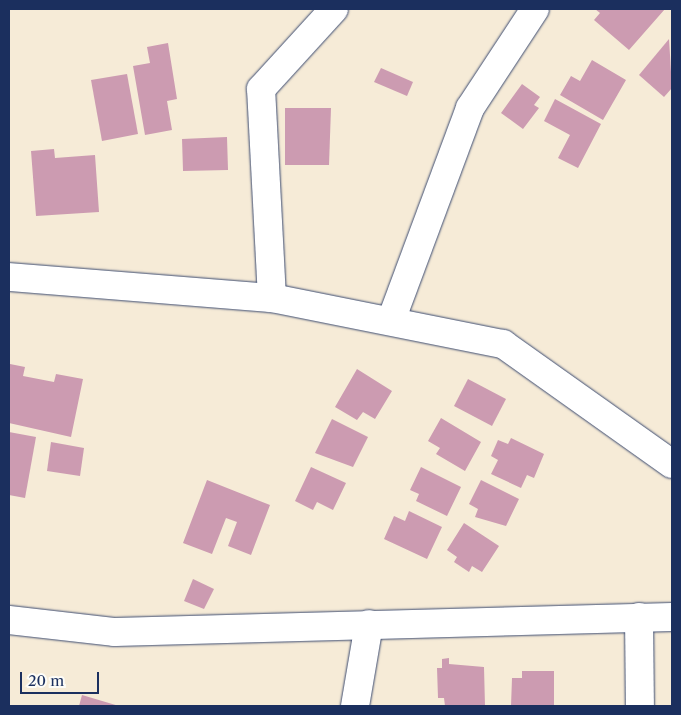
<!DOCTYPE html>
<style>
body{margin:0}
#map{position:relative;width:681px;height:715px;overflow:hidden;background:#f6ebd7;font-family:"Libre Caslon Text",serif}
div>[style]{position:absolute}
.building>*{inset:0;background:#cc9bb1}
.roads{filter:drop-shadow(0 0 1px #3c4b70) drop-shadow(0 0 1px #3c4b70)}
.minor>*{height:28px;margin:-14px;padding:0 14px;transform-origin:14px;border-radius:14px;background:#fff}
span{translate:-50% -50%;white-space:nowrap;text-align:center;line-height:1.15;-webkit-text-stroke:4.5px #fdfcf7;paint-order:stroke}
.frame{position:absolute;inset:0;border:10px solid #1b2f5e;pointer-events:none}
.scale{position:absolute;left:20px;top:672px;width:79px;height:22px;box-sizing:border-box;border:2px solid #1b2f5e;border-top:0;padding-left:6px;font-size:15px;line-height:18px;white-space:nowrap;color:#1b2f5e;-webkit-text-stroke:4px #fdfcf7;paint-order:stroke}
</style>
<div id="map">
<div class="building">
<div style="clip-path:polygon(595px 9px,665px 9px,629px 50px,594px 20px,600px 13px)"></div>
<div style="clip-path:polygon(669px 39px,672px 88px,664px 97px,639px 75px)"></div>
<div style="clip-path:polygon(168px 43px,177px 99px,167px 101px,172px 130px,145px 135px,133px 66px,150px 63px,147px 47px)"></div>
<div style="clip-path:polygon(592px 60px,626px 80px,603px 120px,560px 95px,571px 76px,580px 81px)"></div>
<div style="clip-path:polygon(381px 68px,413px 82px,407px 96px,374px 82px)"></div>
<div style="clip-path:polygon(127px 74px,138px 134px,102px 141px,91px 80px)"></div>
<div style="clip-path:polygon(522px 84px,540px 97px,534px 105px,539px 108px,523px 129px,501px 113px)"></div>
<div style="clip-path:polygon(555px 99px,601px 124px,578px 168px,558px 158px,570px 135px,544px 121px)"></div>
<div style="clip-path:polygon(285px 108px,331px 108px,329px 165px,285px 165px)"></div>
<div style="clip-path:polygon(227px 137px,228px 170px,183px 171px,182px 139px)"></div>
<div style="clip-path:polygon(54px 149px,55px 158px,95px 155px,99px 212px,36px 216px,31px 151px)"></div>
<div style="clip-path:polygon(10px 364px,25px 367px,23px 376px,54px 382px,56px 374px,83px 379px,71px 437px,9px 423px)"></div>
<div style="clip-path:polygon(357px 369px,392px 391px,375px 419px,363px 412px,357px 420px,335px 407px)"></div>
<div style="clip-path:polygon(468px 379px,506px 399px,492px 426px,454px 406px)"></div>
<div style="clip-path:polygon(441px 418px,481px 442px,465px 471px,436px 454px,440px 448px,428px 441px)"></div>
<div style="clip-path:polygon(332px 419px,368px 437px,353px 467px,315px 453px)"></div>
<div style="clip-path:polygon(9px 432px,36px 437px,25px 498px,9px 495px)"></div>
<div style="clip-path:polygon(511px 438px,544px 454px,534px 478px,527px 475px,521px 488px,491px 474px,498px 460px,491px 456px,498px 440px,508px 444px)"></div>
<div style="clip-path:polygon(51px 442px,84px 448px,80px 476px,47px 471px)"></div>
<div style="clip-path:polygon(311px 467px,346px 483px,333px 510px,317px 502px,313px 510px,295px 501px)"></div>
<div style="clip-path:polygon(421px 467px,461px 487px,447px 516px,416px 501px,419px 494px,410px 490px)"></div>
<div style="clip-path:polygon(207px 480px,270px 505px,251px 555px,228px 546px,237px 522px,226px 518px,212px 554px,183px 543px)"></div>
<div style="clip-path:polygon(481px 480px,519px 499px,506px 526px,475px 517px,478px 509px,469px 504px)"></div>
<div style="clip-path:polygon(409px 511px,442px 527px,427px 559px,384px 539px,394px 516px,405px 521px)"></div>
<div style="clip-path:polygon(464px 523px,499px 546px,482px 572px,472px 566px,469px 572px,454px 562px,457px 557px,447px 550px)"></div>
<div style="clip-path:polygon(193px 579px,214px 589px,204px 609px,184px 601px)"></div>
<div style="clip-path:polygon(449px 658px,449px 664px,484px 667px,485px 706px,445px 706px,444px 698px,438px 698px,437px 668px,442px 668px,442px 659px)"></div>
<div style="clip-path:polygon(522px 671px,554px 671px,554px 706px,511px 706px,512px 678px,522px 678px)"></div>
<div style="clip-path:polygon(82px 695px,119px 706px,79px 706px)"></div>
</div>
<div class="roads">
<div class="minor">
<div style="left:9px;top:277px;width:264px;rotate:4.6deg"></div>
<div style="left:272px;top:298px;width:236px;rotate:11.3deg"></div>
<div style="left:503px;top:344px;width:207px;rotate:35.4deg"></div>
<div style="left:272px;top:298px;width:209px;rotate:-93deg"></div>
<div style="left:261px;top:89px;width:108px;rotate:-47.6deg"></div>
<div style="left:392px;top:318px;width:224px;rotate:-69.6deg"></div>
<div style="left:470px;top:108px;width:118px;rotate:-56.7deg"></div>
<div style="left:639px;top:617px;width:89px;rotate:89.4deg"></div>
<div style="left:9px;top:620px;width:107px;rotate:6.5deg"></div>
<div style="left:115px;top:632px;width:557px;rotate:-1.54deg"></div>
<div style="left:355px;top:706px;width:83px;rotate:-80.3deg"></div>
</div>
</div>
<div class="frame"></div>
<div class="scale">20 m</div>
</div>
